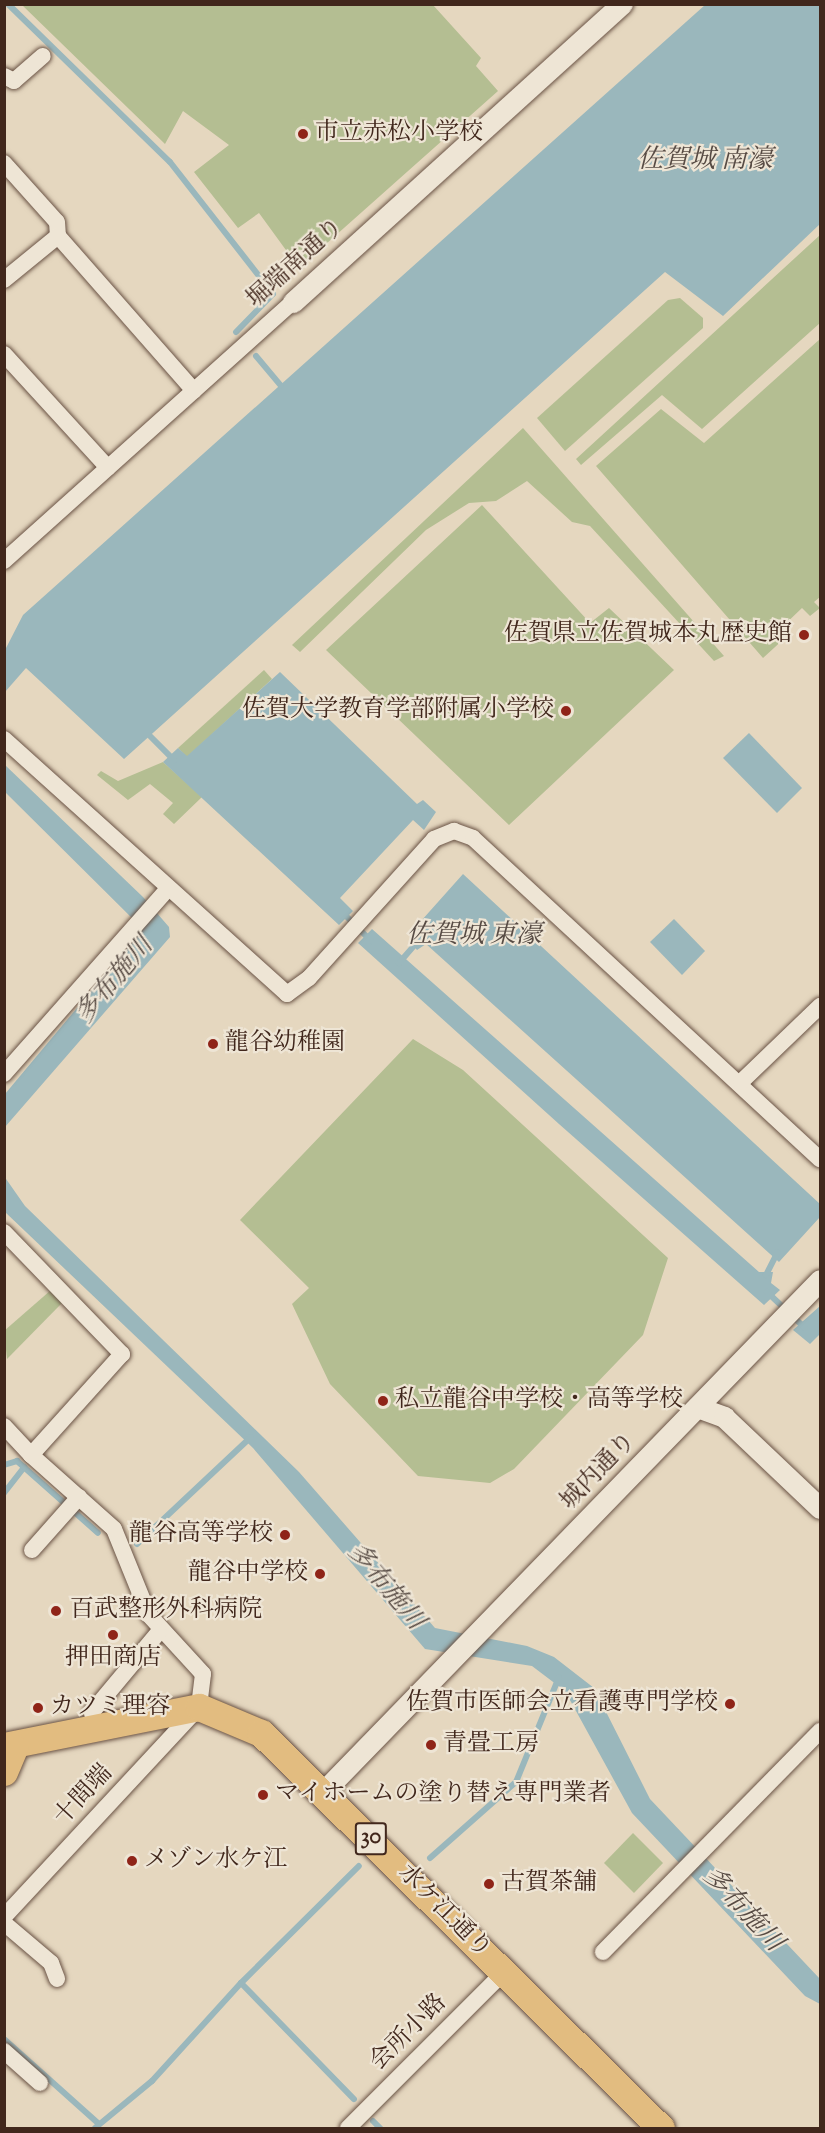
<!DOCTYPE html>
<meta charset="utf-8">
<style>
body{margin:0}
#map{position:relative;width:825px;height:2133px;overflow:hidden;background:#e5d7bf;font-family:"Sorts Mill Goudy","Noto Serif JP",serif}
div>[style]{position:absolute}
.green>*{inset:0;background:#b4be92}
.water>*{inset:0;background:#9ab7bc}
.stream>*{height:6px;margin:-3px;padding:0 3px;transform-origin:3px;border-radius:3px;background:#9ab7bc}
.roads{filter:drop-shadow(0 0 2px #6a5345) drop-shadow(0 0 2px #6a5345)}
.minor>*{height:16px;margin:-8px;padding:0 8px;transform-origin:8px;border-radius:8px;background:#eee5d5}
.tertiary>*{height:21px;margin:-10.5px;padding:0 10.5px;transform-origin:10.5px;border-radius:10.5px;background:#eee5d5}
.primary>*{height:27px;margin:-13.5px;padding:0 13.5px;transform-origin:13.5px;border-radius:13.5px;background:#e2bc80}
.dots>*{width:16px;height:16px;translate:-50% -50%;box-sizing:border-box;border:3px solid #eee5d5;border-radius:50%}
span{translate:-50% -50%;white-space:nowrap;text-align:center;line-height:1.15;-webkit-text-stroke:4.5px #eee5d5;paint-order:stroke}
.shield-label span{padding:2px 4px;background:#eee5d5;border:2px solid;border-radius:4px;-webkit-text-stroke-width:0}
.shield-label{font-size:22px;color:#41271c;font-weight:700}
.poi-label{font-size:24px;color:#41271c}
.left{translate:0 -50%;text-align:left}
.right{translate:-100% -50%;text-align:right}
.street-label{font-size:24px;color:#41271c}
.water-label{font-size:26px;color:#574b44;font-style:italic}
.frame{position:absolute;inset:0;border:6px solid #41271c;pointer-events:none}
</style>
<div id="map">
<div class="green">
<div style="clip-path:polygon(22px 5px,433px 5px,481px 58px,476px 66px,498px 91px,299px 268px,259px 213px,238px 228px,194px 172px,229px 145px,183px 111px,165px 144px)"></div>
<div style="clip-path:polygon(820px 235px,820px 323px,702px 429px,662px 395px,581px 465px,576px 459px)"></div>
<div style="clip-path:polygon(680px 298px,703px 318px,703px 328px,565px 451px,537px 418px,668px 300px)"></div>
<div style="clip-path:polygon(820px 339px,820px 597px,814px 602px,820px 608px,810px 616px,802px 608px,780px 629px,786px 637px,763px 658px,596px 466px,661px 409px,704px 443px)"></div>
<div style="clip-path:polygon(523px 428px,724px 656px,714px 661px,590px 526px,572px 522px,527px 481px,496px 501px,469px 503px,426px 530px,300px 652px,292px 645px)"></div>
<div style="clip-path:polygon(482px 505px,590px 623px,609px 608px,674px 670px,509px 825px,326px 650px)"></div>
<div style="clip-path:polygon(264px 670px,272px 679px,187px 757px,178px 748px)"></div>
<div style="clip-path:polygon(163px 762px,202px 797px,174px 824px,163px 814px,173px 803px,150px 784px,128px 800px,97px 775px,101px 771px,118px 781px)"></div>
<div style="clip-path:polygon(413px 1039px,463px 1070px,668px 1258px,643px 1335px,514px 1469px,490px 1483px,418px 1476px,330px 1384px,292px 1304px,309px 1288px,240px 1220px)"></div>
<div style="clip-path:polygon(51px 1290px,63px 1302px,7px 1359px,4px 1331px)"></div>
<div style="clip-path:polygon(633px 1833px,663px 1863px,634px 1893px,604px 1863px)"></div>
</div>
<div class="water">
<div style="clip-path:polygon(705px 5px,820px 5px,820px 224px,723px 316px,665px 272px,124px 759px,26px 668px,5px 692px,5px 650px,23px 615px)"></div>
<div style="clip-path:polygon(280px 672px,417px 804px,423px 800px,436px 812px,424px 830px,413px 820px,340px 898px,353px 911px,339px 925px,163px 762px,178px 748px,187px 756px)"></div>
<div style="clip-path:polygon(749px 733px,802px 788px,777px 813px,723px 758px)"></div>
<div style="clip-path:polygon(5px 765px,143px 897px,169px 927px,170px 937px,5px 1127px,5px 1094px,143px 929px,5px 792px)"></div>
<div style="clip-path:polygon(463px 874px,820px 1204px,820px 1217px,779px 1262px,426px 944px,417px 950px,411px 943px,413px 930px)"></div>
<div style="clip-path:polygon(674px 919px,705px 951px,682px 975px,650px 942px)"></div>
<div style="clip-path:polygon(372px 929px,759px 1272px,773px 1272px,771px 1283px,780px 1290px,764px 1305px,559px 1124px,358px 943px)"></div>
<div style="clip-path:polygon(4px 1176px,25px 1206px,299px 1472px,435px 1628px,527px 1646px,554px 1657px,594px 1688px,650px 1799px,820px 1979px,820px 2004px,805px 1996px,632px 1813px,565px 1691px,532px 1666px,425px 1649px,253px 1448px,5px 1212px)"></div>
<div style="clip-path:polygon(820px 1306px,820px 1334px,810px 1344px,793px 1330px)"></div>
</div>
<div class="stream">
<div style="left:8px;top:4px;width:226px;rotate:44.3deg"></div>
<div style="left:170px;top:162px;width:167px;rotate:52deg"></div>
<div style="left:273px;top:294px;width:53px;rotate:134.2deg"></div>
<div style="left:256px;top:356px;width:38px;rotate:50deg"></div>
<div style="left:150px;top:736px;width:34px;rotate:45deg"></div>
<div style="left:342px;top:912px;width:41px;rotate:45deg"></div>
<div style="left:399px;top:963px;width:29px;rotate:-49deg"></div>
<div style="left:766px;top:1275px;width:25px;rotate:-63deg"></div>
<div style="left:767px;top:1292px;width:52px;rotate:43.5deg"></div>
<div style="left:4px;top:1465px;width:14px;rotate:-17deg"></div>
<div style="left:17px;top:1461px;width:108px;rotate:41.6deg"></div>
<div style="left:4px;top:1493px;width:33px;rotate:-52deg"></div>
<div style="left:137px;top:1544px;width:156px;rotate:-43.2deg"></div>
<div style="left:430px;top:1858px;width:115px;rotate:-41.5deg"></div>
<div style="left:516px;top:1782px;width:113px;rotate:-67.7deg"></div>
<div style="left:241px;top:1983px;width:162px;rotate:45.8deg"></div>
<div style="left:4px;top:2039px;width:127px;rotate:41.8deg"></div>
<div style="left:373px;top:2121px;width:10px;rotate:45deg"></div>
<div style="left:95px;top:2128px;width:74px;rotate:-39.5deg"></div>
<div style="left:152px;top:2081px;width:132px;rotate:-47.8deg"></div>
<div style="left:241px;top:1983px;width:166px;rotate:-44.8deg"></div>
</div>
<div class="roads">
<div class="minor">
<div style="left:4px;top:76px;width:11px;rotate:27deg"></div>
<div style="left:14px;top:81px;width:38px;rotate:-41deg"></div>
<div style="left:4px;top:163px;width:79px;rotate:48.1deg"></div>
<div style="left:57px;top:222px;width:14px;rotate:86deg"></div>
<div style="left:58px;top:236px;width:206px;rotate:48.7deg"></div>
<div style="left:4px;top:280px;width:70px;rotate:-39.2deg"></div>
<div style="left:4px;top:354px;width:154px;rotate:47.6deg"></div>
<div style="left:4px;top:561px;width:388px;rotate:-41.9deg"></div>
<div style="left:4px;top:739px;width:381px;rotate:42deg"></div>
<div style="left:287px;top:994px;width:27px;rotate:-36deg"></div>
<div style="left:309px;top:978px;width:187px;rotate:-48deg"></div>
<div style="left:434px;top:839px;width:22px;rotate:-22deg"></div>
<div style="left:454px;top:831px;width:20px;rotate:20deg"></div>
<div style="left:473px;top:838px;width:473px;rotate:42.8deg"></div>
<div style="left:4px;top:1074px;width:246px;rotate:-48.5deg"></div>
<div style="left:741px;top:1082px;width:110px;rotate:-43.9deg"></div>
<div style="left:4px;top:1232px;width:170px;rotate:46deg"></div>
<div style="left:122px;top:1354px;width:136px;rotate:132deg"></div>
<div style="left:31px;top:1455px;width:111px;rotate:41.7deg"></div>
<div style="left:114px;top:1529px;width:93px;rotate:67.9deg"></div>
<div style="left:149px;top:1615px;width:80px;rotate:47.5deg"></div>
<div style="left:203px;top:1674px;width:33px;rotate:97deg"></div>
<div style="left:199px;top:1707px;width:287px;rotate:132.9deg"></div>
<div style="left:4px;top:1426px;width:40px;rotate:47deg"></div>
<div style="left:32px;top:1550px;width:71px;rotate:-48.4deg"></div>
<div style="left:95px;top:1728px;width:16px;rotate:-101deg"></div>
<div style="left:92px;top:1712px;width:104px;rotate:-50.1deg"></div>
<div style="left:4px;top:1923px;width:62px;rotate:40.4deg"></div>
<div style="left:51px;top:1963px;width:17px;rotate:69deg"></div>
<div style="left:603px;top:1952px;width:310px;rotate:-45.5deg"></div>
<div style="left:4px;top:2051px;width:48px;rotate:41.6deg"></div>
<div style="left:348px;top:2128px;width:221px;rotate:-45deg"></div>
</div>
<div class="tertiary">
<div style="left:293px;top:302px;width:444px;rotate:-42.2deg"></div>
<div style="left:697px;top:1407px;width:29px;rotate:20deg"></div>
<div style="left:724px;top:1417px;width:132px;rotate:43.5deg"></div>
<div style="left:324px;top:1791px;width:712px;rotate:-45.85deg"></div>
</div>
<div class="primary">
<div style="left:4px;top:1746px;width:199px;rotate:-11.3deg"></div>
<div style="left:199px;top:1707px;width:67px;rotate:22.8deg"></div>
<div style="left:261px;top:1733px;width:562px;rotate:44.64deg"></div>
<div style="left:4px;top:1772px;width:26px;rotate:-67deg"></div>
</div>
</div>
<div class="dots">
<div style="left:303px;top:134px;background:#8f2418"></div>
<div style="left:804px;top:635px;background:#8f2418"></div>
<div style="left:566px;top:711px;background:#8f2418"></div>
<div style="left:213px;top:1044px;background:#8f2418"></div>
<div style="left:383px;top:1401px;background:#8f2418"></div>
<div style="left:285px;top:1535px;background:#8f2418"></div>
<div style="left:320px;top:1574px;background:#8f2418"></div>
<div style="left:56px;top:1611px;background:#8f2418"></div>
<div style="left:113px;top:1635px;background:#8f2418"></div>
<div style="left:730px;top:1704px;background:#8f2418"></div>
<div style="left:38px;top:1708px;background:#8f2418"></div>
<div style="left:431px;top:1745px;background:#8f2418"></div>
<div style="left:263px;top:1795px;background:#8f2418"></div>
<div style="left:132px;top:1861px;background:#8f2418"></div>
<div style="left:489px;top:1884px;background:#8f2418"></div>
</div>
<div class="shield-label">
<span style="left:371px;top:1839px">30</span>
</div>
<div class="poi-label">
<span class="left" style="left:315px;top:134px">市立赤松小学校</span>
<span class="right" style="left:792px;top:635px">佐賀県立佐賀城本丸歴史館</span>
<span class="right" style="left:554px;top:711px">佐賀大学教育学部附属小学校</span>
<span class="left" style="left:225px;top:1044px">龍谷幼稚園</span>
<span class="left" style="left:395px;top:1401px">私立龍谷中学校・高等学校</span>
<span class="right" style="left:273px;top:1535px">龍谷高等学校</span>
<span class="right" style="left:308px;top:1574px">龍谷中学校</span>
<span class="left" style="left:70px;top:1611px">百武整形外科病院</span>
<span style="left:113px;top:1659px">押田商店</span>
<span class="right" style="left:718px;top:1704px">佐賀市医師会立看護専門学校</span>
<span class="left" style="left:50px;top:1708px">カツミ理容</span>
<span class="left" style="left:443px;top:1745px">青畳工房</span>
<span class="left" style="left:275px;top:1795px">マイホームの塗り替え専門業者</span>
<span class="left" style="left:144px;top:1861px">メゾン水ケ江</span>
<span class="left" style="left:501px;top:1884px">古賀茶舗</span>
</div>
<div class="street-label">
<span style="left:296px;top:264px;rotate:-42deg">堀端南通り</span>
<span style="left:599px;top:1472px;rotate:-46deg">城内通り</span>
<span style="left:84px;top:1796px;rotate:-47deg">十間端</span>
<span style="left:444px;top:1912px;rotate:45deg">水ケ江通り</span>
<span style="left:409px;top:2033px;rotate:-45deg">会所小路</span>
</div>
<div class="water-label">
<span style="left:705px;top:161px">佐賀城 南濠</span>
<span style="left:474px;top:936px">佐賀城 東濠</span>
<span style="left:115px;top:981px;rotate:-50deg">多布施川</span>
<span style="left:385px;top:1587px;rotate:50deg">多布施川</span>
<span style="left:742px;top:1910px;rotate:47deg">多布施川</span>
</div>
<div class="frame"></div>
</div>
